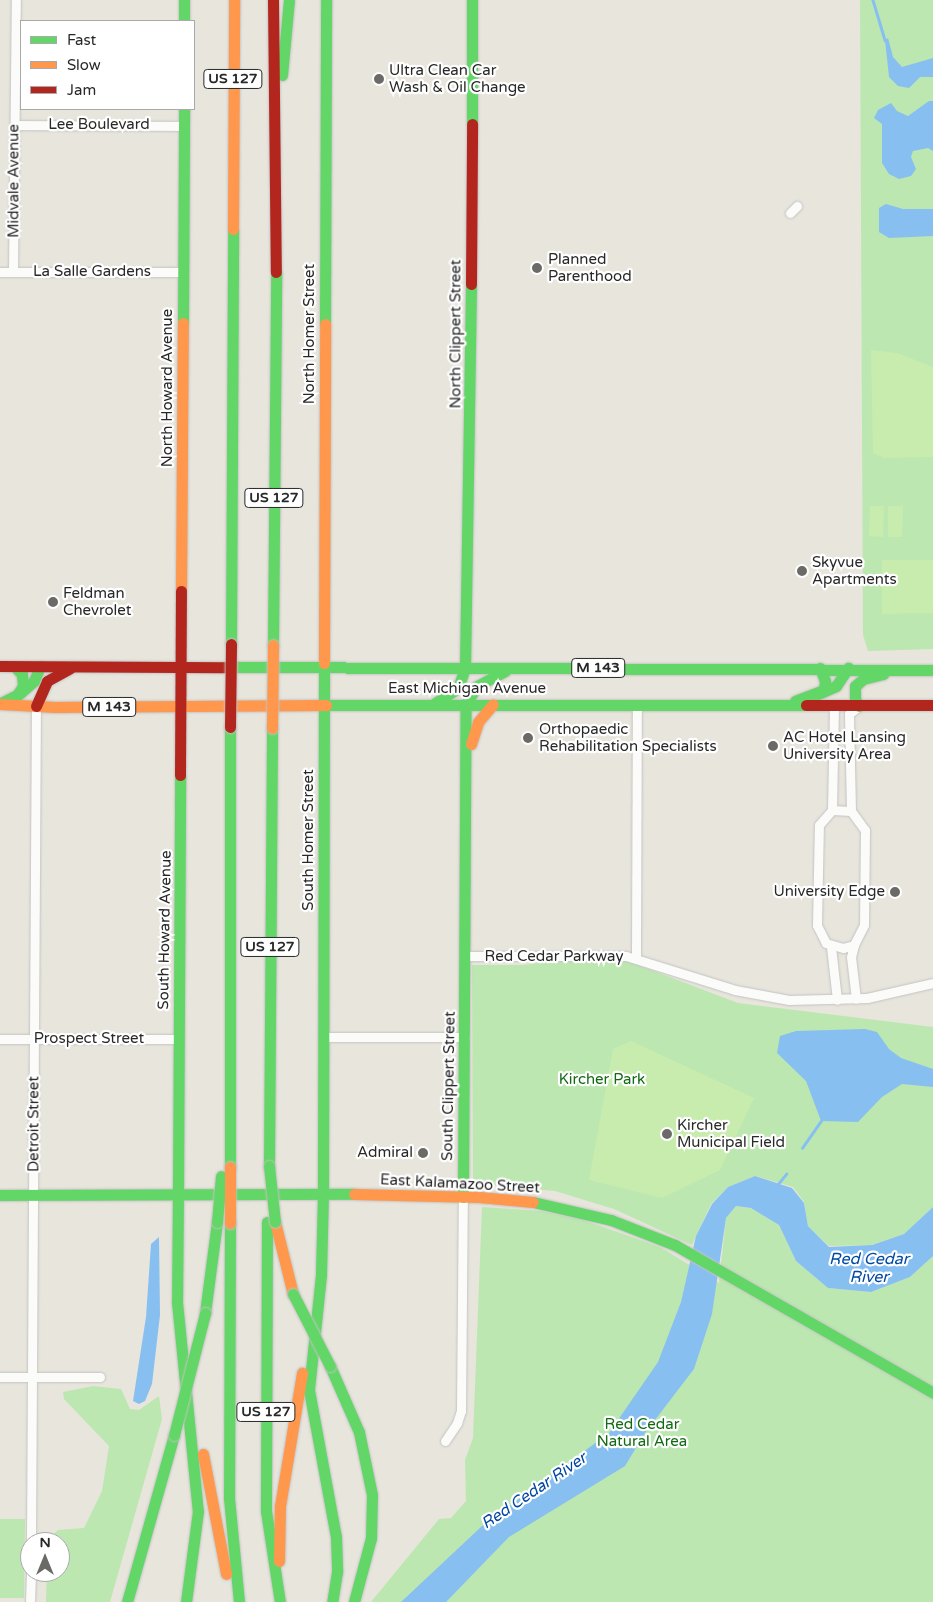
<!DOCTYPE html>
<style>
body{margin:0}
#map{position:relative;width:933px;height:1602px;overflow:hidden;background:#e7e5dc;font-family:"Varela Round",sans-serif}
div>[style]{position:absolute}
.green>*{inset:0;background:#bce7b1}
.pitch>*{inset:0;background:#c8ecae}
.water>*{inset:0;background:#88bff1}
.stream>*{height:2.5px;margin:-1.25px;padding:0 1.25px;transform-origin:1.25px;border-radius:1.25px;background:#88bff1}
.roads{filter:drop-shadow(0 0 1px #c4c3c3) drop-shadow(0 0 1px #c4c3c3)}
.street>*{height:9px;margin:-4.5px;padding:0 4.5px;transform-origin:4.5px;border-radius:4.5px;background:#fbfbfa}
.fast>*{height:11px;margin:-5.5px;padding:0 5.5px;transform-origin:5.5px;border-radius:5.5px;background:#63d668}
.slow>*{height:11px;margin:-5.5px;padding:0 5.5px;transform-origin:5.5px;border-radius:5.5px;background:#ff974d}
.jam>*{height:11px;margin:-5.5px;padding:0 5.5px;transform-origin:5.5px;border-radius:5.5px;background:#b3261e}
.bridges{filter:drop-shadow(0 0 1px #c3c2bf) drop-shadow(0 0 1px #c3c2bf)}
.fast-bridge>*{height:11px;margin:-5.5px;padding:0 5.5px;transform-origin:5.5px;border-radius:5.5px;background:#63d668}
.slow-bridge>*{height:11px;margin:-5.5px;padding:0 5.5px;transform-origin:5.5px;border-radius:5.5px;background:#ff974d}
.jam-bridge>*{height:11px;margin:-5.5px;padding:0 5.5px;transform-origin:5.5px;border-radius:5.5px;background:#b3261e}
.dots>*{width:14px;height:14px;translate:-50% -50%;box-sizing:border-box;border:2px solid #fff;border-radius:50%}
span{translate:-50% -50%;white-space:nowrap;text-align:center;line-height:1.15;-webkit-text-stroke:4.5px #fff;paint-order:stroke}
.shield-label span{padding:1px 4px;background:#fff;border:1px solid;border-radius:4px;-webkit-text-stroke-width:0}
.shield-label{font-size:14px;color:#282828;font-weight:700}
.poi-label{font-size:15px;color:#282828}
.left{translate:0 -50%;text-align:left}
.right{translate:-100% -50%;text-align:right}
.street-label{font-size:15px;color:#282828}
.park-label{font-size:15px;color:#126a13}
.water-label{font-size:16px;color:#0148a3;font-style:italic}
.legend{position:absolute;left:20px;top:20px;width:175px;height:90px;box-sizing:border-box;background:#fff;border:1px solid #a9a9a9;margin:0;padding:6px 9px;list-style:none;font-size:15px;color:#282828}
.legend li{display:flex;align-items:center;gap:10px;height:25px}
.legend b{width:25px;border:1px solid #a9a9a9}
.north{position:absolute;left:20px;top:1532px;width:50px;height:50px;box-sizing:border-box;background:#fff;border:1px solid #a9a9a9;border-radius:50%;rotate:0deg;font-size:14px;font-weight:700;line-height:20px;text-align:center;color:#282828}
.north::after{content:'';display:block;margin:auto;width:18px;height:22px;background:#6b6a67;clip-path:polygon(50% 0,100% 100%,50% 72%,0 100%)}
</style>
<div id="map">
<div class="green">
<div style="clip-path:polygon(860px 0,933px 0,933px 649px,868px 651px,863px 635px)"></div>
<div style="clip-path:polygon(560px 960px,625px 960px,738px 1003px,933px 1027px,933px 1207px,904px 1234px,871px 1245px,829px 1246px,808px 1226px,804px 1202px,793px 1187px,755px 1176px,728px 1187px,711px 1204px,692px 1245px,614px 1209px,555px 1191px,473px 1183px,472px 965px,523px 965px)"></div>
<div style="clip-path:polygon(736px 1206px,751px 1208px,779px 1225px,796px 1261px,828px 1288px,871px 1292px,910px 1277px,933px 1256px,933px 1602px,371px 1602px,439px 1519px,451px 1518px,466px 1501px,465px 1460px,473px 1438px,482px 1207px,541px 1211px,586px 1221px,660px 1247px,719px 1283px,726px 1218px)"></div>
<div style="clip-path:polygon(93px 1386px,121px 1389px,130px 1409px,139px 1410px,159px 1396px,162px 1419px,110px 1602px,46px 1602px,47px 1572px,60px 1572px,60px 1542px,48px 1542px,48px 1539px,58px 1530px,84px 1528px,102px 1491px,109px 1446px,64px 1399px,63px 1392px)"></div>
<div style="clip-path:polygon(0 1519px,25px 1519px,24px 1598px,0 1598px)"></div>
</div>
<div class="pitch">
<div style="clip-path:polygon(871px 350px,897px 353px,933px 367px,933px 457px,884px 458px,873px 453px)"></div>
<div style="clip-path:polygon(870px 506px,884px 506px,883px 537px,869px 536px)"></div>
<div style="clip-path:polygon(888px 506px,903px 506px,902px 537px,888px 537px)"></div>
<div style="clip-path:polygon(882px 560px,933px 560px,933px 613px,882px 614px)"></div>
<div style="clip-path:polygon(631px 1041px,754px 1098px,720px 1170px,662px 1198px,589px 1180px,613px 1049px)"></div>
</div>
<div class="water">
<div style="clip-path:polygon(888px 38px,893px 57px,902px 67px,933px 58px,933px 77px,920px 77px,909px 88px,898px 86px,889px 77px,885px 40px)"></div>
<div style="clip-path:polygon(929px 101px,933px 101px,933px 151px,928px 148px,913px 151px,911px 157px,916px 169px,911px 176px,899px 179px,889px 174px,882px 163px,882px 124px,874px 118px,878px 110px,891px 103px,897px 111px,908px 116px)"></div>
<div style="clip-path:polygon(886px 204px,903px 209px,933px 209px,933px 236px,889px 238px,879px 232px,879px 208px)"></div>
<div style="clip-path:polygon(865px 1029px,877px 1032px,889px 1049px,901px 1058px,933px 1069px,933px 1087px,902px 1084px,882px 1097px,858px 1122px,821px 1121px,806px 1081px,777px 1053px,780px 1036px,796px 1031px)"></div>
<div style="clip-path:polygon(755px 1176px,792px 1188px,804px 1203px,808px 1226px,829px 1247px,872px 1245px,904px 1234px,933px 1207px,933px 1256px,910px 1277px,871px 1292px,828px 1288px,796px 1261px,779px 1225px,751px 1208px,736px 1206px,726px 1218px,712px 1314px,694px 1369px,645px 1433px,625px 1466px,509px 1537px,446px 1602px,401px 1602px,482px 1526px,609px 1433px,658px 1362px,681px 1302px,696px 1236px,712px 1204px,728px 1187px)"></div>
<div style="clip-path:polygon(159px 1237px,160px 1315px,152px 1384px,145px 1401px,139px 1404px,133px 1401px,146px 1317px,151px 1244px)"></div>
</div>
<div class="stream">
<div style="left:873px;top:0;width:42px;rotate:73.3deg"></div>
<div style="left:802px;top:1148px;width:33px;rotate:-55deg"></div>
<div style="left:778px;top:1184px;width:13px;rotate:-51deg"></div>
</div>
<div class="roads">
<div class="street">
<div style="left:15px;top:125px;width:169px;rotate:0.3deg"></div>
<div style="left:790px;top:213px;width:10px;rotate:-45deg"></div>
<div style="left:0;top:272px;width:183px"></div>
<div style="left:13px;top:272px;width:272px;rotate:-89.4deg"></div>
<div style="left:832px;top:810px;width:19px;rotate:3deg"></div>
<div style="left:851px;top:811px;width:24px;rotate:54deg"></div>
<div style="left:865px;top:830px;width:95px;rotate:90.6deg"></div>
<div style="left:864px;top:925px;width:22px;rotate:117deg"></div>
<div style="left:854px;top:945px;width:11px;rotate:165deg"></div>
<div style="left:843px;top:948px;width:18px;rotate:-164deg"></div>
<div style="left:826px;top:943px;width:20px;rotate:-117deg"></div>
<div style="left:817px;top:925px;width:100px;rotate:-88.9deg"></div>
<div style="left:819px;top:825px;width:20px;rotate:-49deg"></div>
<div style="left:832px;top:810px;width:104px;rotate:-88.9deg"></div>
<div style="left:851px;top:811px;width:97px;rotate:-91.2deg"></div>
<div style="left:849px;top:714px;width:13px;rotate:-39deg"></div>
<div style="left:854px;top:945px;width:12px;rotate:104deg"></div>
<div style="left:851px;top:957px;width:42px;rotate:83.2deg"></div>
<div style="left:831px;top:947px;width:53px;rotate:83.5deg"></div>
<div style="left:466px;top:956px;width:160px"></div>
<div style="left:626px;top:956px;width:114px;rotate:17.3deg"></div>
<div style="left:735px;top:990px;width:55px;rotate:10.5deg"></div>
<div style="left:789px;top:1000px;width:78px;rotate:-1.5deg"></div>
<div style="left:867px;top:998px;width:68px;rotate:-12.8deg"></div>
<div style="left:636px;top:957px;width:252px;rotate:-89.8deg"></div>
<div style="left:323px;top:1037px;width:142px"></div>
<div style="left:0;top:1039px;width:178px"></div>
<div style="left:0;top:1377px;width:100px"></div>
<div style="left:445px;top:1441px;width:22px;rotate:-56deg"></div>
<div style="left:457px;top:1423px;width:13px;rotate:-72deg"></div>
<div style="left:461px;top:1411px;width:214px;rotate:-89.5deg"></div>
<div style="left:31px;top:1542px;width:836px;rotate:-89.66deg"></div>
<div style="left:30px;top:1602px;width:30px;rotate:-88deg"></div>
</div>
<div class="fast">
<div style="left:184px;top:0;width:21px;rotate:90deg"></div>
<div style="left:282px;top:75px;width:75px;rotate:-84.7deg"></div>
<div style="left:472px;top:124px;width:124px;rotate:-90deg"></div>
<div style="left:183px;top:323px;width:214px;rotate:-89.7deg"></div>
<div style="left:325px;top:324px;width:324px;rotate:-89.8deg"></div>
<div style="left:231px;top:644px;width:415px;rotate:-89.7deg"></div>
<div style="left:273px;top:645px;width:373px;rotate:-89.5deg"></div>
<div style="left:224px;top:667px;width:709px;rotate:0.24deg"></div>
<div style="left:465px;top:668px;width:384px;rotate:-89.1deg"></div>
<div style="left:19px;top:694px;width:20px;rotate:-41deg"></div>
<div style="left:34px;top:681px;width:16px;rotate:-68deg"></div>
<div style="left:818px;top:694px;width:20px;rotate:-24deg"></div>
<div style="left:836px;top:686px;width:22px;rotate:-56deg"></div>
<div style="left:795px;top:701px;width:31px;rotate:-21deg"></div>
<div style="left:824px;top:690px;width:9px;rotate:-84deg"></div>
<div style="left:825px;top:681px;width:14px;rotate:-111deg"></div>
<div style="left:1px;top:703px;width:18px;rotate:-27deg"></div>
<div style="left:17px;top:695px;width:11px;rotate:-56deg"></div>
<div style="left:23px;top:686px;width:12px;rotate:-95deg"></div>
<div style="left:22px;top:674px;width:11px;rotate:-135deg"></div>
<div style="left:435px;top:703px;width:27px;rotate:-33deg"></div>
<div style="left:458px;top:688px;width:21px;rotate:-71deg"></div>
<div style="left:466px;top:704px;width:21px;rotate:-59deg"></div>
<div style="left:477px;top:686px;width:32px;rotate:-28deg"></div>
<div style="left:326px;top:705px;width:480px"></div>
<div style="left:859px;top:706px;width:8px;rotate:-120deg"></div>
<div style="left:855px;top:699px;width:13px;rotate:-90deg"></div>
<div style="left:855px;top:686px;width:11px;rotate:-41deg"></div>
<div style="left:863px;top:679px;width:21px;rotate:-14deg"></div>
<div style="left:230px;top:727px;width:440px;rotate:90deg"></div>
<div style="left:269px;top:1166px;width:438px;rotate:-89.6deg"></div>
<div style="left:323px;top:1193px;width:530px;rotate:-89.89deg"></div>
<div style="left:323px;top:1193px;width:82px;rotate:91.4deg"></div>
<div style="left:321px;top:1275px;width:116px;rotate:96deg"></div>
<div style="left:309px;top:1390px;width:149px;rotate:79.6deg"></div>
<div style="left:336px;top:1537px;width:35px;rotate:88deg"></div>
<div style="left:337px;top:1572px;width:30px;rotate:99deg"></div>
<div style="left:178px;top:1194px;width:419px;rotate:-89.7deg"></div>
<div style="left:178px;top:1194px;width:108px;rotate:90.5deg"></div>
<div style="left:177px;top:1302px;width:210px;rotate:84.3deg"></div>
<div style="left:198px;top:1511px;width:92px;rotate:97.5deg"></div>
<div style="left:0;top:1195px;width:354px;rotate:-0.2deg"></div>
<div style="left:463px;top:1197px;width:493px;rotate:-89.7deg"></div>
<div style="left:533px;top:1202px;width:80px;rotate:13deg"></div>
<div style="left:611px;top:1220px;width:69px;rotate:21.3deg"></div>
<div style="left:675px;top:1245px;width:297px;rotate:29.8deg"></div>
<div style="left:267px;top:1222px;width:289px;rotate:90.2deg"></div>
<div style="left:266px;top:1511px;width:92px;rotate:81.3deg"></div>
<div style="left:230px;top:1223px;width:275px;rotate:90.2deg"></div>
<div style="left:229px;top:1498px;width:104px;rotate:84.5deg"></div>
<div style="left:205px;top:1313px;width:92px;rotate:-82.5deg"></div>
<div style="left:330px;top:1366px;width:72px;rotate:66.3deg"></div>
<div style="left:359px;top:1432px;width:64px;rotate:78.3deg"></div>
<div style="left:372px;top:1495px;width:43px;rotate:91.3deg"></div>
<div style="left:371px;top:1538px;width:66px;rotate:104.9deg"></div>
<div style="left:127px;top:1602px;width:173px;rotate:-74.3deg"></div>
</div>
<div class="slow">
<div style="left:233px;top:229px;width:229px;rotate:-89.7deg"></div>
<div style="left:181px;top:591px;width:268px;rotate:-89.6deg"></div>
<div style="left:324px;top:663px;width:339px;rotate:-89.8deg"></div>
<div style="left:0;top:704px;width:55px;rotate:3.1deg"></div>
<div style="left:55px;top:707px;width:271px;rotate:-0.4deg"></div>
<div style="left:471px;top:744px;width:23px;rotate:-72deg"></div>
<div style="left:478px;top:722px;width:23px;rotate:-50deg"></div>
<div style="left:354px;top:1194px;width:125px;rotate:1.4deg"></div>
<div style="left:479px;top:1197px;width:54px;rotate:5.3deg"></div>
<div style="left:275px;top:1222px;width:74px;rotate:76deg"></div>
<div style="left:203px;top:1454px;width:122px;rotate:79.1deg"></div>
<div style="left:279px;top:1561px;width:55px;rotate:-89deg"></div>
<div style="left:280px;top:1506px;width:135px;rotate:-80.6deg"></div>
</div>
<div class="jam">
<div style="left:273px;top:0;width:272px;rotate:89.4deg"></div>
<div style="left:471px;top:284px;width:160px;rotate:-89.6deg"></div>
<div style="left:0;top:666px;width:224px;rotate:0.3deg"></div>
<div style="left:806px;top:705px;width:127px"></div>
<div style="left:36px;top:706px;width:27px;rotate:-66deg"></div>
<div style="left:47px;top:681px;width:26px;rotate:-29deg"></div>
<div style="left:180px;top:775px;width:184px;rotate:-89.7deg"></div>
</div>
</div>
<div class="bridges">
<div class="fast-bridge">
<div style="left:269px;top:1166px;width:56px;rotate:83.9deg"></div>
<div style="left:217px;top:1222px;width:46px;rotate:-85deg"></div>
<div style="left:293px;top:1294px;width:81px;rotate:62.8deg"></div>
<div style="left:174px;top:1435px;width:126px;rotate:-75.7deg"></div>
</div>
<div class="slow-bridge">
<div style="left:272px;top:728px;width:83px;rotate:-89.3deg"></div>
<div style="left:230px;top:1167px;width:56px;rotate:90deg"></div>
</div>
<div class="jam-bridge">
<div style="left:230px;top:727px;width:83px;rotate:-89.3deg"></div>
</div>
</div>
<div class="dots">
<div style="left:379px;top:79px;background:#6b6a67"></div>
<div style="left:537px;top:268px;background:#6b6a67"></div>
<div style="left:802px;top:571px;background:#6b6a67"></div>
<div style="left:53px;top:602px;background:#6b6a67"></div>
<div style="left:528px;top:738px;background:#6b6a67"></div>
<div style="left:773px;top:746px;background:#6b6a67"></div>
<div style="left:895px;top:892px;background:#6b6a67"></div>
<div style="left:667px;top:1134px;background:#6b6a67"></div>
<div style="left:423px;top:1153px;background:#6b6a67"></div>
</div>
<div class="shield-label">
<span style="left:233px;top:79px">US 127</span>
<span style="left:274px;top:498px">US 127</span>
<span style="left:598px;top:668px">M 143</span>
<span style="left:109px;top:707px">M 143</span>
<span style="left:270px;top:947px">US 127</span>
<span style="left:266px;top:1412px">US 127</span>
</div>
<div class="poi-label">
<span class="left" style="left:389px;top:79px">Ultra Clean Car<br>Wash &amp; Oil Change</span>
<span class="left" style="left:548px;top:268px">Planned<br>Parenthood</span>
<span class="left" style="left:812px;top:571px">Skyvue<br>Apartments</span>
<span class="left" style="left:63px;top:602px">Feldman<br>Chevrolet</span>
<span class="left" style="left:539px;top:738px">Orthopaedic<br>Rehabilitation Specialists</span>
<span class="left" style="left:783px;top:746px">AC Hotel Lansing<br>University Area</span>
<span class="right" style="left:885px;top:892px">University Edge</span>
<span class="left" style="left:677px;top:1134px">Kircher<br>Municipal Field</span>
<span class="right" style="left:413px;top:1153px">Admiral</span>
</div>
<div class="street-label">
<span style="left:99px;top:125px">Lee Boulevard</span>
<span style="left:14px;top:181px;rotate:-90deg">Midvale Avenue</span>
<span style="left:92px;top:272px">La Salle Gardens</span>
<span style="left:310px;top:334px;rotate:-90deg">North Homer Street</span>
<span style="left:456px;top:334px;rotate:-90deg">North Clippert Street</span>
<span style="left:168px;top:388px;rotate:-90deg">North Howard Avenue</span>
<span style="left:467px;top:689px">East Michigan Avenue</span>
<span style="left:309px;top:840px;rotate:-90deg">South Homer Street</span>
<span style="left:165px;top:930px;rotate:-89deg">South Howard Avenue</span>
<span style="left:554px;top:957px">Red Cedar Parkway</span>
<span style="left:89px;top:1039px">Prospect Street</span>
<span style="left:449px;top:1086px;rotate:-89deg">South Clippert Street</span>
<span style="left:34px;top:1124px;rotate:-90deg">Detroit Street</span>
<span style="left:460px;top:1184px;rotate:3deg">East Kalamazoo Street</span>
</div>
<div class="park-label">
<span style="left:602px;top:1080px">Kircher Park</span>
<span style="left:642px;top:1433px">Red Cedar<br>Natural Area</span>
</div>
<div class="water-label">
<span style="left:869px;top:1268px">Red Cedar<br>River</span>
<span style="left:534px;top:1491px;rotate:-34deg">Red Cedar River</span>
</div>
<ul class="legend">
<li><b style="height:6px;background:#63d668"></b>Fast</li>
<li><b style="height:6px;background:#ff974d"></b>Slow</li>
<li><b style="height:6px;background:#b3261e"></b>Jam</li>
</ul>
<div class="north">N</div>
</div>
